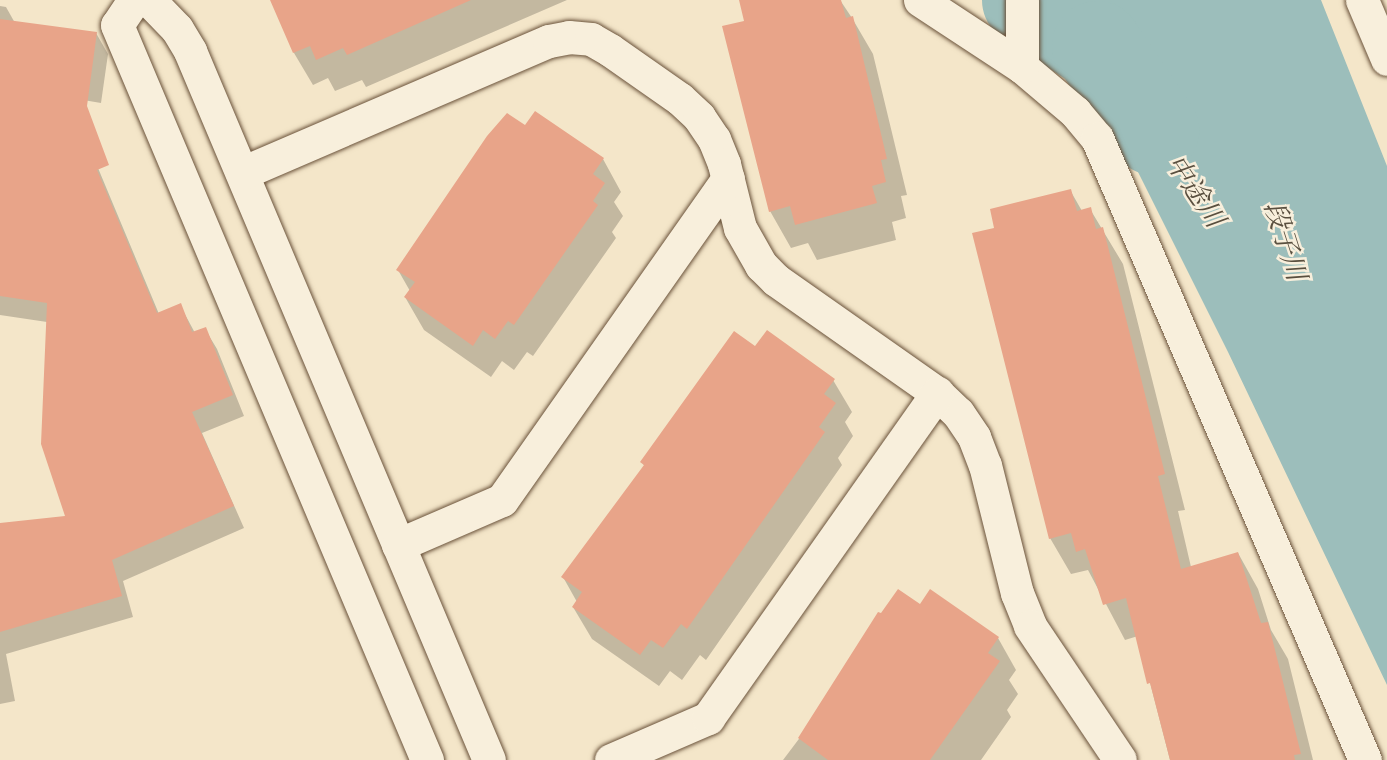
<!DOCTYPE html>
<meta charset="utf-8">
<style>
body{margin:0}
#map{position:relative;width:1387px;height:760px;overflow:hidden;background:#f4e6c9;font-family:"IM FELL Double Pica","Noto Serif JP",serif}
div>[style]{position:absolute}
.water>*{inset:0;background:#9cbebb}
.shadow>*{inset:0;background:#0003}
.river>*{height:90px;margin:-45px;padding:0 45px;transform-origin:45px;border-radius:45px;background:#9cbebb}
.building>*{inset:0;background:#e8a489}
.roads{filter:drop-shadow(0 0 2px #6a523a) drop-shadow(0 0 2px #6a523a)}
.minor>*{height:33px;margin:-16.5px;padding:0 16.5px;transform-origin:16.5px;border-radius:16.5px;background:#f8efdc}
span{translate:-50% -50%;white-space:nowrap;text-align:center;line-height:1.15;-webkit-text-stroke:5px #f8efdc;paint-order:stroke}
.water-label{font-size:27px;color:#594f3f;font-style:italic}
</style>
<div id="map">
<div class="water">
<div style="clip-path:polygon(1063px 0,1321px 0,1387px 166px,1387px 685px,1228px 352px,1133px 162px)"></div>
</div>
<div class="shadow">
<div style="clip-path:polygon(272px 0,567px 0,366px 87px,362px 80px,335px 91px,328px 78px,313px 85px,294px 53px)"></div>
<div style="clip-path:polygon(755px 0,840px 0,852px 18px,873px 54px,907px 195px,901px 196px,906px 218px,892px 222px,896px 240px,817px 260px,808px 243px,791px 248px,770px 211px,746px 22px)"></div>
<div style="clip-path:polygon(0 6px,6px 7px,15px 23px,96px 33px,108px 54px,101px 103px,0 86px)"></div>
<div style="clip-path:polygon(525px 128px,603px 159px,621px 192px,614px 202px,623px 216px,612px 232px,616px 238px,533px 356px,527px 352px,514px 370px,502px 361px,491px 377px,424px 330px,405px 297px,410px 291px,398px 270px)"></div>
<div style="clip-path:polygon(0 144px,98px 168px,159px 314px,180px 305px,195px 333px,205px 329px,217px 349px,244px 416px,202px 433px,244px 528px,123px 581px,133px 617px,6px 654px,15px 701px,0 704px,0 524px,67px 517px,47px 322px,0 315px)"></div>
<div style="clip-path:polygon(1070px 190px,1082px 211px,1090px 209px,1123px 264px,1185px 510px,1178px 511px,1191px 567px,1238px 553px,1258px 589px,1271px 630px,1288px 659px,1313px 760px,1170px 760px,1138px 636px,1125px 640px,1088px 570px,1071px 574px,1050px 538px,996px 229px)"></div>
<div style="clip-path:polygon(756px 348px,833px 380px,852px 412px,845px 422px,853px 436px,838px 458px,842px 465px,706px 660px,700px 655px,682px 680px,670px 671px,659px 686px,592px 639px,573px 607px,577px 602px,563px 577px,645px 467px,642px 462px)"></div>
<div style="clip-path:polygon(920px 606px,998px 638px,1016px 670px,1009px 680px,1018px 694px,1007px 710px,1011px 717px,981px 760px,783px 760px,814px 719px)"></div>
</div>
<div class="river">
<div style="left:1027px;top:0;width:84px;rotate:33.3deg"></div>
<div style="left:1097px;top:46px;width:102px;rotate:55.8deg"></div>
</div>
<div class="building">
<div style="clip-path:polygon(270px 0,471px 0,347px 55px,343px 48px,316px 60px,310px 46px,293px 53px)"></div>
<div style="clip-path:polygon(739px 0,841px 0,846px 18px,853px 16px,887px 159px,881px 160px,886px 182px,872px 186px,877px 203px,795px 225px,790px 206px,769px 212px,722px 26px,744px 21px)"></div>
<div style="clip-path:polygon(0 19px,97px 32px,87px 106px,109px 165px,97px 170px,157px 313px,181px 303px,192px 332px,206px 327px,233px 395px,192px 412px,234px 506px,112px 560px,122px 596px,0 632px,0 523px,65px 516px,41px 444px,47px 303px,0 296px)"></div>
<div style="clip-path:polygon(535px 111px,604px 158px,593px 174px,605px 183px,593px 201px,598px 205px,514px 325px,508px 321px,495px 339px,483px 330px,473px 346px,404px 297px,415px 282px,396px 270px,487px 136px,507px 113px,525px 125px)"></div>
<div style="clip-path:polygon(1071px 189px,1077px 211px,1091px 207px,1096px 229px,1103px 227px,1165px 474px,1158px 476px,1181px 569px,1238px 552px,1261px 623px,1268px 622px,1301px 754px,1294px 755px,1295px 760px,1170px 760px,1150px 683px,1147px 684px,1126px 598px,1103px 605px,1085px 549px,1076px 552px,1071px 533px,1049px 539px,972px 233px,994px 228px,990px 209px)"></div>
<div style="clip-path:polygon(767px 330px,835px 379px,824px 394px,836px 403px,819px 427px,825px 432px,687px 629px,681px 624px,663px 648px,651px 640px,640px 655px,572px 607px,582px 592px,561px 577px,644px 465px,640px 462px,734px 331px,755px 346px)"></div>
<div style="clip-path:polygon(898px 589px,920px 604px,930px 589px,999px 637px,988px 653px,1000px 661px,930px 760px,828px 760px,798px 738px,878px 612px,881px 613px)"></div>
</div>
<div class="roads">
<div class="minor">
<div style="left:134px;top:0;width:30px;rotate:124deg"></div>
<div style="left:117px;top:25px;width:798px;rotate:67.13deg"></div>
<div style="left:149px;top:0;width:40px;rotate:46deg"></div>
<div style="left:177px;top:29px;width:26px;rotate:59deg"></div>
<div style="left:190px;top:51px;width:769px;rotate:67.13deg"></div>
<div style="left:920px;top:0;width:122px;rotate:33.3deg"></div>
<div style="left:1022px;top:67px;width:70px;rotate:40.3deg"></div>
<div style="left:1075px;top:112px;width:34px;rotate:50deg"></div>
<div style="left:1097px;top:138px;width:677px;rotate:66.69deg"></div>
<div style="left:1362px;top:0;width:64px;rotate:67deg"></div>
<div style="left:1022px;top:67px;width:67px;rotate:-90deg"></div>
<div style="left:242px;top:173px;width:334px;rotate:-23.3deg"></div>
<div style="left:549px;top:41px;width:20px;rotate:-11deg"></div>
<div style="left:569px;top:37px;width:22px;rotate:5deg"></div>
<div style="left:591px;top:39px;width:22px;rotate:30deg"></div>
<div style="left:610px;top:50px;width:85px;rotate:35deg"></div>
<div style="left:680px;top:99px;width:26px;rotate:43deg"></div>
<div style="left:699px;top:117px;width:27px;rotate:56deg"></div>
<div style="left:714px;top:139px;width:27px;rotate:68deg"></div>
<div style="left:724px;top:164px;width:66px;rotate:76deg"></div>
<div style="left:740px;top:228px;width:43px;rotate:60.4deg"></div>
<div style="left:761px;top:265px;width:21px;rotate:45deg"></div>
<div style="left:776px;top:280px;width:197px;rotate:35.1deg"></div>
<div style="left:937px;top:393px;width:29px;rotate:44deg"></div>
<div style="left:958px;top:413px;width:29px;rotate:56deg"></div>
<div style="left:974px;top:437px;width:30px;rotate:69deg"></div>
<div style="left:985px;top:465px;width:132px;rotate:76deg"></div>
<div style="left:1017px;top:593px;width:35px;rotate:68deg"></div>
<div style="left:1030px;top:626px;width:161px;rotate:56.1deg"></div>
<div style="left:398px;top:545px;width:113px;rotate:-23.4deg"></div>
<div style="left:502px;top:500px;width:393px;rotate:-54.9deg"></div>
<div style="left:611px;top:760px;width:106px;rotate:-23.4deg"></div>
<div style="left:708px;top:718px;width:398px;rotate:-54.8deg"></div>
</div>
</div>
<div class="water-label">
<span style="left:1195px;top:191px;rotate:56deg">中途川</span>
<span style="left:1285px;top:241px;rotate:72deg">段子川</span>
</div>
</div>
